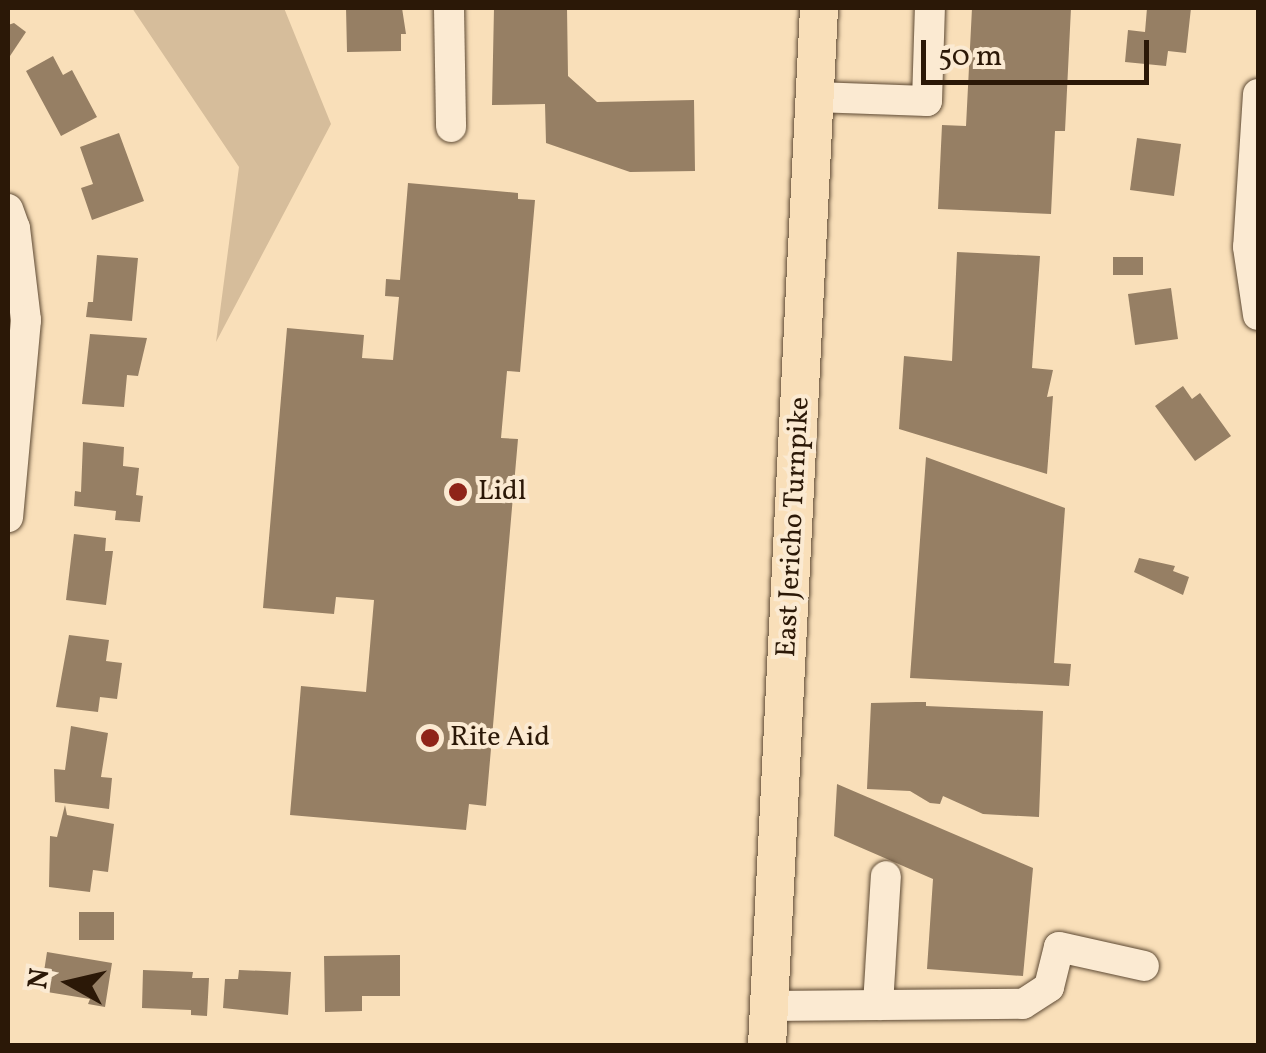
<!DOCTYPE html>
<style>
body{margin:0}
#map{position:relative;width:1266px;height:1053px;overflow:hidden;background:#f9dfb9;font-family:Vollkorn,serif}
div>[style]{position:absolute}
.green>*{inset:0;background:#d6bd9b}
.building>*{inset:0;background:#967f64}
.roads{filter:drop-shadow(0 0 2px #5e4a34) drop-shadow(0 0 2px #5e4a34)}
.minor>*{height:30px;margin:-15px;padding:0 15px;transform-origin:15px;border-radius:15px;background:#fbead2}
.major>*{height:38px;margin:-19px;padding:0 19px;transform-origin:19px;border-radius:19px;background:#f9dfb9}
.dots>*{width:28px;height:28px;translate:-50% -50%;box-sizing:border-box;border:5px solid #fbead2;border-radius:50%}
span{translate:-50% -50%;white-space:nowrap;text-align:center;line-height:1.15;-webkit-text-stroke:8px #fbead2;paint-order:stroke}
.poi-label{font-size:28px;color:#2b1807}
.left{translate:0 -50%;text-align:left}
.street-label{font-size:28px;color:#2b1807}
.frame{position:absolute;inset:0;border:10px solid #2b1807;pointer-events:none}
.north{position:absolute;left:20px;top:933px;width:100px;height:100px;-webkit-text-stroke:8px #fbead2;paint-order:stroke;rotate:278deg;font-size:28px;font-weight:700;line-height:40px;text-align:center;color:#2b1807}
.north::after{content:'';display:block;margin:auto;width:35px;height:45px;background:#2b1807;clip-path:polygon(50% 0,100% 100%,50% 72%,0 100%)}
.scale{position:absolute;left:921px;top:40px;width:228px;height:45px;box-sizing:border-box;border:5px solid #2b1807;border-top:0;padding-left:12px;font-size:30px;line-height:35px;white-space:nowrap;color:#2b1807;-webkit-text-stroke:8px #fbead2;paint-order:stroke}
</style>
<div id="map">
<div class="green">
<div style="clip-path:polygon(132px 8px,284px 8px,331px 124px,216px 342px,239px 167px)"></div>
</div>
<div class="building">
<div style="clip-path:polygon(346px 8px,402px 8px,406px 34px,401px 34px,401px 51px,347px 52px)"></div>
<div style="clip-path:polygon(494px 8px,567px 8px,568px 76px,597px 102px,694px 100px,695px 171px,630px 172px,546px 143px,545px 104px,492px 105px)"></div>
<div style="clip-path:polygon(972px 8px,1071px 8px,1065px 131px,1055px 131px,1051px 214px,938px 209px,942px 125px,966px 126px)"></div>
<div style="clip-path:polygon(1147px 8px,1191px 8px,1186px 53px,1168px 51px,1166px 66px,1125px 62px,1128px 30px,1145px 32px)"></div>
<div style="clip-path:polygon(14px 23px,26px 32px,8px 59px,8px 25px)"></div>
<div style="clip-path:polygon(53px 56px,63px 75px,72px 70px,97px 117px,61px 136px,26px 71px)"></div>
<div style="clip-path:polygon(119px 133px,144px 201px,92px 220px,81px 188px,93px 184px,80px 147px)"></div>
<div style="clip-path:polygon(1137px 138px,1181px 144px,1174px 196px,1130px 190px)"></div>
<div style="clip-path:polygon(408px 183px,518px 193px,518px 199px,535px 200px,520px 372px,507px 371px,501px 438px,518px 439px,486px 806px,469px 804px,466px 830px,290px 815px,301px 686px,366px 692px,374px 600px,336px 597px,334px 614px,263px 608px,287px 328px,364px 335px,362px 358px,393px 360px,399px 297px,385px 296px,386px 279px,400px 280px)"></div>
<div style="clip-path:polygon(957px 252px,1040px 256px,1032px 368px,1053px 370px,1047px 397px,1053px 396px,1047px 474px,899px 429px,904px 356px,952px 361px)"></div>
<div style="clip-path:polygon(97px 255px,138px 258px,132px 321px,86px 317px,88px 302px,93px 302px)"></div>
<div style="clip-path:polygon(1113px 257px,1143px 257px,1143px 275px,1113px 275px)"></div>
<div style="clip-path:polygon(1171px 288px,1178px 339px,1135px 345px,1128px 294px)"></div>
<div style="clip-path:polygon(90px 334px,147px 338px,138px 376px,127px 375px,124px 407px,82px 404px)"></div>
<div style="clip-path:polygon(1183px 386px,1192px 399px,1200px 393px,1231px 436px,1195px 461px,1155px 406px)"></div>
<div style="clip-path:polygon(83px 442px,124px 447px,123px 466px,139px 468px,136px 495px,143px 496px,140px 522px,115px 520px,116px 511px,74px 506px,75px 491px,81px 492px)"></div>
<div style="clip-path:polygon(926px 457px,1065px 508px,1054px 663px,1071px 664px,1069px 686px,910px 678px)"></div>
<div style="clip-path:polygon(74px 534px,106px 538px,105px 551px,113px 551px,106px 605px,66px 600px)"></div>
<div style="clip-path:polygon(1139px 558px,1175px 566px,1173px 571px,1189px 577px,1183px 595px,1134px 572px)"></div>
<div style="clip-path:polygon(69px 635px,109px 640px,106px 661px,122px 663px,117px 699px,100px 697px,98px 712px,56px 707px)"></div>
<div style="clip-path:polygon(916px 702px,926px 702px,926px 706px,1043px 711px,1039px 817px,983px 814px,943px 796px,940px 804px,930px 803px,910px 791px,867px 789px,871px 703px)"></div>
<div style="clip-path:polygon(71px 726px,108px 733px,101px 777px,112px 778px,109px 809px,55px 802px,54px 769px,65px 770px)"></div>
<div style="clip-path:polygon(837px 784px,1033px 868px,1023px 976px,927px 969px,933px 879px,834px 836px)"></div>
<div style="clip-path:polygon(65px 805px,67px 815px,114px 824px,108px 872px,93px 870px,90px 892px,49px 887px,50px 836px,57px 837px)"></div>
<div style="clip-path:polygon(79px 912px,114px 912px,114px 940px,79px 940px)"></div>
<div style="clip-path:polygon(47px 952px,112px 963px,105px 1007px,88px 1004px,90px 999px,41px 991px)"></div>
<div style="clip-path:polygon(400px 955px,400px 996px,362px 996px,362px 1011px,325px 1012px,324px 956px)"></div>
<div style="clip-path:polygon(143px 970px,193px 972px,192px 978px,209px 978px,207px 1016px,191px 1015px,191px 1010px,142px 1008px)"></div>
<div style="clip-path:polygon(239px 970px,291px 972px,288px 1015px,223px 1008px,225px 979px,238px 979px)"></div>
</div>
<div class="roads">
<div class="minor">
<div style="left:449px;top:8px;width:119px;rotate:89deg"></div>
<div style="left:1258px;top:94px;width:153px;rotate:93.7deg"></div>
<div style="left:1248px;top:247px;width:69px;rotate:81.6deg"></div>
<div style="left:815px;top:97px;width:112px;rotate:2deg"></div>
<div style="left:927px;top:101px;width:93px;rotate:-88.2deg"></div>
<div style="left:8px;top:209px;width:20px;rotate:70deg"></div>
<div style="left:15px;top:228px;width:93px;rotate:83.2deg"></div>
<div style="left:26px;top:320px;width:198px;rotate:95.2deg"></div>
<div style="left:878px;top:1005px;width:129px;rotate:-86.5deg"></div>
<div style="left:769px;top:1006px;width:254px;rotate:-0.5deg"></div>
<div style="left:1023px;top:1004px;width:31px;rotate:-33deg"></div>
<div style="left:1049px;top:987px;width:41px;rotate:-76deg"></div>
<div style="left:1059px;top:947px;width:87px;rotate:12.6deg"></div>
</div>
<div class="major">
<div style="left:767px;top:1046px;width:1039px;rotate:-87.13deg"></div>
</div>
</div>
<div class="dots">
<div style="left:458px;top:492px;background:#8f2418"></div>
<div style="left:430px;top:738px;background:#8f2418"></div>
</div>
<div class="poi-label">
<span class="left" style="left:478px;top:492px">Lidl</span>
<span class="left" style="left:450px;top:738px">Rite Aid</span>
</div>
<div class="street-label">
<span style="left:794px;top:527px;rotate:-87deg">East Jericho Turnpike</span>
</div>
<div class="frame"></div>
<div class="north">N</div>
<div class="scale">50 m</div>
</div>
